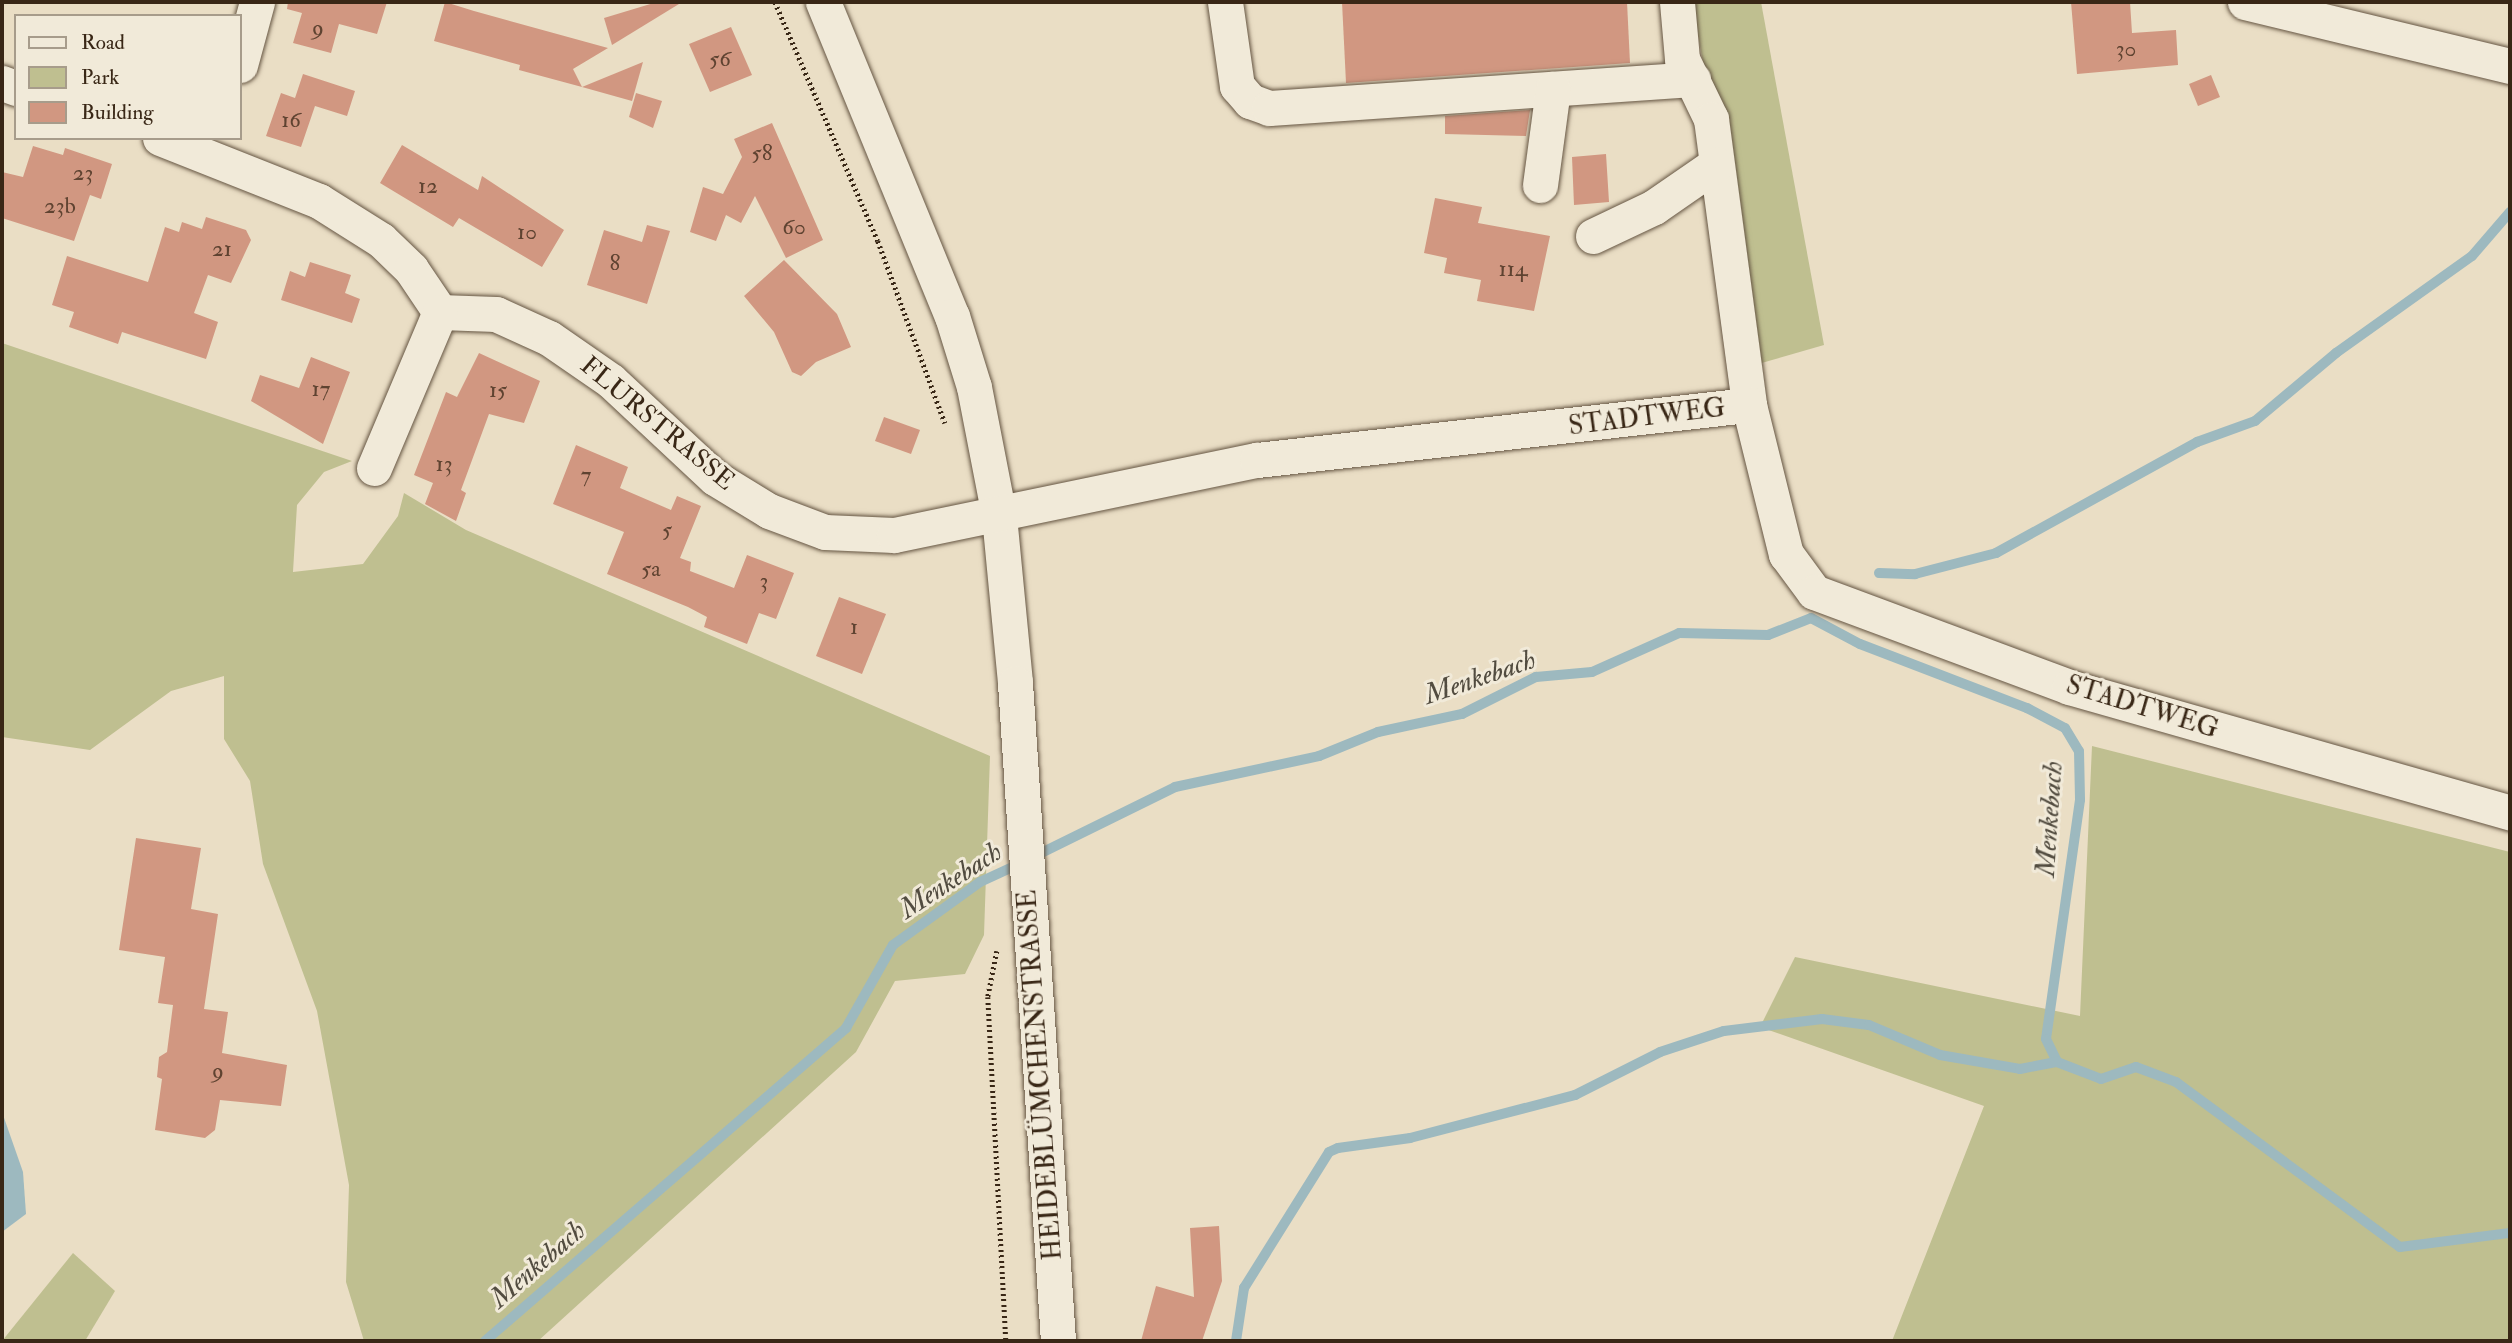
<!DOCTYPE html>
<meta charset="utf-8">
<style>
body{margin:0}
#map{position:relative;width:2512px;height:1343px;overflow:hidden;background:#eadec5;font-family:"IM FELL Double Pica",serif}
div>[style]{position:absolute}
.green>*{inset:0;background:#bfbf90}
.water>*{inset:0;background:#9db9bf}
.stream>*{height:10px;margin:-5px;padding:0 5px;transform-origin:5px;border-radius:5px;background:#9db9bf}
.building>*{inset:0;background:#d19781}
.path>*{height:4.5px;margin-top:-2.25px;transform-origin:0;background:repeating-linear-gradient(90deg,#392716 0 2px,transparent 0 5.5px)}
.roads{filter:drop-shadow(0 0 2px #655542) drop-shadow(0 0 2px #655542)}
.minor>*{height:35px;margin:-17.5px;padding:0 17.5px;transform-origin:17.5px;border-radius:17.5px;background:#f1ead9}
span{translate:-50% -50%;white-space:nowrap;text-align:center;line-height:1.15;-webkit-text-stroke:6px #f1ead9;paint-order:stroke}
.number-label{font-size:23px;color:#5f4331}
.number-label span{-webkit-text-stroke-width:0}
.street-label{font-size:26px;color:#392716}
.water-label{font-size:28px;color:#524c40;font-style:italic}
.frame{position:absolute;inset:0;border:4px solid #392716;pointer-events:none}
.legend{position:absolute;left:14px;top:14px;width:228px;height:126px;box-sizing:border-box;background:#f1ead9;border:2px solid #a79c8b;margin:0;padding:9px 12px;list-style:none;font-size:21px;color:#392716}
.legend li{display:flex;align-items:center;gap:14px;height:35px}
.legend b{width:35px;border:2px solid #a79c8b}
</style>
<div id="map">
<div class="green">
<div style="clip-path:polygon(1692px 2px,1761px 2px,1824px 345px,1758px 364px)"></div>
<div style="clip-path:polygon(2px 343px,352px 461px,324px 472px,297px 505px,293px 572px,363px 564px,398px 516px,404px 493px,466px 530px,990px 756px,984px 935px,965px 974px,895px 981px,856px 1052px,538px 1341px,364px 1341px,346px 1282px,349px 1185px,317px 1011px,263px 864px,250px 781px,224px 739px,224px 676px,171px 691px,90px 750px,2px 737px)"></div>
<div style="clip-path:polygon(2092px 746px,2510px 852px,2510px 1341px,1892px 1341px,1984px 1106px,1760px 1027px,1795px 957px,2080px 1016px)"></div>
<div style="clip-path:polygon(73px 1253px,115px 1291px,85px 1341px,2px 1341px)"></div>
</div>
<div class="water">
<div style="clip-path:polygon(2px 1112px,23px 1172px,26px 1214px,2px 1232px)"></div>
</div>
<div class="stream">
<div style="left:1879px;top:573px;width:36px;rotate:2deg"></div>
<div style="left:1915px;top:574px;width:84px;rotate:-14.5deg"></div>
<div style="left:1996px;top:553px;width:230px;rotate:-28.9deg"></div>
<div style="left:2197px;top:442px;width:62px;rotate:-19.9deg"></div>
<div style="left:2255px;top:421px;width:106px;rotate:-40deg"></div>
<div style="left:2336px;top:353px;width:167px;rotate:-35.5deg"></div>
<div style="left:2472px;top:256px;width:58px;rotate:-49.2deg"></div>
<div style="left:1033px;top:857px;width:158px;rotate:-26.2deg"></div>
<div style="left:1175px;top:787px;width:147px;rotate:-12.1deg"></div>
<div style="left:1319px;top:756px;width:64px;rotate:-22.1deg"></div>
<div style="left:1378px;top:732px;width:86px;rotate:-12.1deg"></div>
<div style="left:1462px;top:714px;width:83px;rotate:-26.6deg"></div>
<div style="left:1536px;top:677px;width:56px;rotate:-5.1deg"></div>
<div style="left:1592px;top:672px;width:95px;rotate:-24.1deg"></div>
<div style="left:1679px;top:633px;width:89px;rotate:1.3deg"></div>
<div style="left:1768px;top:635px;width:46px;rotate:-21.6deg"></div>
<div style="left:1811px;top:618px;width:55px;rotate:28deg"></div>
<div style="left:1860px;top:644px;width:179px;rotate:21deg"></div>
<div style="left:2027px;top:708px;width:43px;rotate:27.8deg"></div>
<div style="left:2065px;top:728px;width:27px;rotate:59deg"></div>
<div style="left:2079px;top:751px;width:49px;rotate:88.8deg"></div>
<div style="left:2080px;top:800px;width:241px;rotate:98.1deg"></div>
<div style="left:2046px;top:1039px;width:25px;rotate:64deg"></div>
<div style="left:2057px;top:1062px;width:47px;rotate:21.1deg"></div>
<div style="left:2101px;top:1079px;width:37px;rotate:-19deg"></div>
<div style="left:2136px;top:1067px;width:43px;rotate:20.6deg"></div>
<div style="left:2176px;top:1082px;width:278px;rotate:36.4deg"></div>
<div style="left:2400px;top:1247px;width:111px;rotate:-7.3deg"></div>
<div style="left:485px;top:1341px;width:478px;rotate:-40.9deg"></div>
<div style="left:846px;top:1028px;width:95px;rotate:-60.5deg"></div>
<div style="left:893px;top:945px;width:107px;rotate:-35.9deg"></div>
<div style="left:980px;top:882px;width:43px;rotate:-24.8deg"></div>
<div style="left:1236px;top:1341px;width:54px;rotate:-81.4deg"></div>
<div style="left:1244px;top:1288px;width:160px;rotate:-58deg"></div>
<div style="left:1329px;top:1152px;width:10px;rotate:-24deg"></div>
<div style="left:1338px;top:1148px;width:73px;rotate:-7.9deg"></div>
<div style="left:1410px;top:1138px;width:171px;rotate:-14.6deg"></div>
<div style="left:1575px;top:1095px;width:95px;rotate:-26.8deg"></div>
<div style="left:1660px;top:1052px;width:67px;rotate:-18.2deg"></div>
<div style="left:1724px;top:1031px;width:99px;rotate:-7deg"></div>
<div style="left:1822px;top:1019px;width:47px;rotate:7.3deg"></div>
<div style="left:1869px;top:1025px;width:77px;rotate:22.9deg"></div>
<div style="left:1940px;top:1055px;width:81px;rotate:9.9deg"></div>
<div style="left:2020px;top:1069px;width:38px;rotate:-11deg"></div>
</div>
<div class="building">
<div style="clip-path:polygon(288px 2px,387px 2px,377px 34px,339px 24px,331px 53px,293px 43px,302px 13px,287px 9px)"></div>
<div style="clip-path:polygon(445px 2px,474px 11px,608px 48px,573px 69px,582px 87px,519px 70px,520px 65px,434px 41px)"></div>
<div style="clip-path:polygon(657px 2px,679px 4px,612px 45px,604px 18px)"></div>
<div style="clip-path:polygon(1342px 2px,1627px 2px,1630px 63px,1346px 83px)"></div>
<div style="clip-path:polygon(2071px 2px,2130px 2px,2132px 33px,2176px 30px,2178px 65px,2077px 74px)"></div>
<div style="clip-path:polygon(731px 27px,752px 75px,710px 92px,689px 44px)"></div>
<div style="clip-path:polygon(643px 62px,632px 101px,582px 87px)"></div>
<div style="clip-path:polygon(303px 74px,355px 91px,347px 116px,315px 106px,301px 147px,266px 136px,281px 93px,295px 98px)"></div>
<div style="clip-path:polygon(2211px 75px,2220px 97px,2198px 106px,2189px 84px)"></div>
<div style="clip-path:polygon(636px 93px,662px 101px,653px 128px,629px 117px)"></div>
<div style="clip-path:polygon(1530px 110px,1526px 136px,1445px 134px,1445px 116px)"></div>
<div style="clip-path:polygon(772px 123px,823px 240px,786px 258px,755px 196px,741px 223px,726px 215px,716px 241px,690px 232px,703px 187px,723px 194px,742px 157px,734px 139px)"></div>
<div style="clip-path:polygon(402px 145px,478px 190px,482px 176px,564px 230px,542px 267px,459px 218px,453px 227px,380px 183px)"></div>
<div style="clip-path:polygon(33px 146px,63px 155px,65px 148px,112px 164px,101px 199px,90px 195px,74px 241px,2px 218px,2px 172px,23px 177px)"></div>
<div style="clip-path:polygon(1606px 154px,1609px 202px,1574px 205px,1572px 157px)"></div>
<div style="clip-path:polygon(1435px 198px,1482px 207px,1478px 223px,1550px 236px,1534px 311px,1477px 301px,1481px 280px,1444px 273px,1447px 258px,1424px 253px)"></div>
<div style="clip-path:polygon(206px 217px,246px 230px,251px 240px,231px 283px,208px 275px,194px 313px,218px 322px,206px 359px,122px 332px,118px 344px,69px 327px,74px 312px,52px 305px,67px 256px,148px 282px,165px 227px,179px 232px,182px 222px,202px 229px)"></div>
<div style="clip-path:polygon(647px 225px,670px 231px,647px 304px,587px 285px,604px 230px,642px 242px)"></div>
<div style="clip-path:polygon(784px 260px,837px 314px,851px 347px,816px 362px,801px 376px,792px 372px,774px 332px,744px 296px)"></div>
<div style="clip-path:polygon(310px 262px,351px 275px,345px 293px,360px 299px,352px 323px,281px 300px,290px 271px,305px 277px)"></div>
<div style="clip-path:polygon(479px 353px,540px 381px,524px 423px,489px 414px,461px 490px,466px 493px,456px 521px,425px 504px,433px 483px,414px 475px,446px 392px,457px 397px)"></div>
<div style="clip-path:polygon(311px 357px,350px 372px,323px 444px,251px 401px,260px 375px,299px 388px)"></div>
<div style="clip-path:polygon(884px 417px,920px 430px,911px 454px,875px 441px)"></div>
<div style="clip-path:polygon(576px 445px,628px 467px,620px 488px,671px 510px,677px 496px,701px 506px,680px 558px,691px 562px,690px 571px,734px 588px,747px 555px,794px 573px,776px 619px,759px 613px,747px 644px,704px 627px,707px 617px,688px 607px,607px 574px,624px 532px,553px 504px)"></div>
<div style="clip-path:polygon(839px 597px,886px 614px,862px 674px,816px 656px)"></div>
<div style="clip-path:polygon(136px 838px,201px 848px,191px 909px,218px 914px,204px 1009px,228px 1012px,222px 1053px,287px 1065px,281px 1106px,220px 1100px,215px 1130px,205px 1138px,155px 1130px,162px 1079px,157px 1077px,159px 1057px,167px 1052px,173px 1005px,158px 1003px,165px 957px,119px 950px)"></div>
<div style="clip-path:polygon(1219px 1226px,1222px 1281px,1202px 1341px,1141px 1341px,1156px 1286px,1194px 1297px,1190px 1228px)"></div>
</div>
<div class="path">
<div style="left:775px;top:2px;width:260px;rotate:66.7deg"></div>
<div style="left:878px;top:241px;width:194px;rotate:69.8deg"></div>
<div style="left:997px;top:951px;width:47px;rotate:101.1deg"></div>
<div style="left:988px;top:997px;width:344px;rotate:87deg"></div>
<div style="left:888px;top:1341px;width:5px;rotate:-79deg"></div>
</div>
<div class="roads">
<div class="minor">
<div style="left:823px;top:2px;width:339px;rotate:67.7deg"></div>
<div style="left:952px;top:316px;width:74px;rotate:72.8deg"></div>
<div style="left:974px;top:387px;width:131px;rotate:79deg"></div>
<div style="left:999px;top:516px;width:168px;rotate:84.5deg"></div>
<div style="left:1015px;top:683px;width:659px;rotate:86.26deg"></div>
<div style="left:1225px;top:2px;width:85px;rotate:81.9deg"></div>
<div style="left:1237px;top:86px;width:20px;rotate:49deg"></div>
<div style="left:1250px;top:101px;width:20px;rotate:20deg"></div>
<div style="left:1269px;top:108px;width:425px;rotate:-3.9deg"></div>
<div style="left:1677px;top:2px;width:57px;rotate:85deg"></div>
<div style="left:1682px;top:59px;width:67px;rotate:64.2deg"></div>
<div style="left:1711px;top:119px;width:289px;rotate:82.4deg"></div>
<div style="left:2245px;top:2px;width:273px;rotate:13.6deg"></div>
<div style="left:240px;top:65px;width:65px;rotate:-74.9deg"></div>
<div style="left:2px;top:83px;width:15px;rotate:20deg"></div>
<div style="left:160px;top:138px;width:171px;rotate:21.6deg"></div>
<div style="left:319px;top:201px;width:73px;rotate:32.2deg"></div>
<div style="left:381px;top:240px;width:42px;rotate:44deg"></div>
<div style="left:411px;top:269px;width:52px;rotate:56deg"></div>
<div style="left:1540px;top:185px;width:97px;rotate:-82.3deg"></div>
<div style="left:1593px;top:236px;width:68px;rotate:-25.4deg"></div>
<div style="left:1654px;top:207px;width:75px;rotate:-34.7deg"></div>
<div style="left:440px;top:312px;width:56px;rotate:2deg"></div>
<div style="left:496px;top:314px;width:58px;rotate:24.4deg"></div>
<div style="left:549px;top:338px;width:75px;rotate:34.7deg"></div>
<div style="left:611px;top:381px;width:142px;rotate:43deg"></div>
<div style="left:715px;top:478px;width:63px;rotate:31.4deg"></div>
<div style="left:769px;top:511px;width:60px;rotate:20.6deg"></div>
<div style="left:825px;top:532px;width:69px;rotate:2.5deg"></div>
<div style="left:894px;top:535px;width:371px;rotate:-11.7deg"></div>
<div style="left:1257px;top:460px;width:495px;rotate:-6.4deg"></div>
<div style="left:1749px;top:405px;width:154px;rotate:76.1deg"></div>
<div style="left:1786px;top:554px;width:47px;rotate:53.6deg"></div>
<div style="left:1814px;top:592px;width:272px;rotate:20.4deg"></div>
<div style="left:2069px;top:687px;width:459px;rotate:15.9deg"></div>
<div style="left:374px;top:468px;width:169px;rotate:-67.1deg"></div>
</div>
</div>
<div class="number-label">
<span style="left:318px;top:28px">9</span>
<span style="left:2126px;top:49px">30</span>
<span style="left:720px;top:59px">56</span>
<span style="left:291px;top:120px">16</span>
<span style="left:762px;top:153px">58</span>
<span style="left:83px;top:173px">23</span>
<span style="left:428px;top:186px">12</span>
<span style="left:60px;top:206px">23b</span>
<span style="left:794px;top:227px">60</span>
<span style="left:527px;top:232px">10</span>
<span style="left:222px;top:249px">21</span>
<span style="left:615px;top:263px">8</span>
<span style="left:1513px;top:269px">114</span>
<span style="left:321px;top:389px">17</span>
<span style="left:498px;top:390px">15</span>
<span style="left:444px;top:464px">13</span>
<span style="left:586px;top:475px">7</span>
<span style="left:667px;top:530px">5</span>
<span style="left:651px;top:569px">5a</span>
<span style="left:764px;top:581px">3</span>
<span style="left:854px;top:627px">1</span>
<span style="left:218px;top:1071px">9</span>
</div>
<div class="street-label">
<span style="left:1647px;top:418px;rotate:-7deg">STADTWEG</span>
<span style="left:657px;top:424px;rotate:40deg">FLURSTRASSE</span>
<span style="left:2142px;top:708px;rotate:17deg">STADTWEG</span>
<span style="left:1041px;top:1075px;rotate:-94deg">HEIDEBLÜMCHENSTRASSE</span>
</div>
<div class="water-label">
<span style="left:1480px;top:678px;rotate:-19deg">Menkebach</span>
<span style="left:2050px;top:819px;rotate:-86deg">Menkebach</span>
<span style="left:951px;top:881px;rotate:-33deg">Menkebach</span>
<span style="left:538px;top:1265px;rotate:-41deg">Menkebach</span>
</div>
<div class="frame"></div>
<ul class="legend">
<li><b style="height:9px;background:#f1ead9"></b>Road</li>
<li><b style="height:19px;background:#bfbf90"></b>Park</li>
<li><b style="height:19px;background:#d19781"></b>Building</li>
</ul>
</div>
